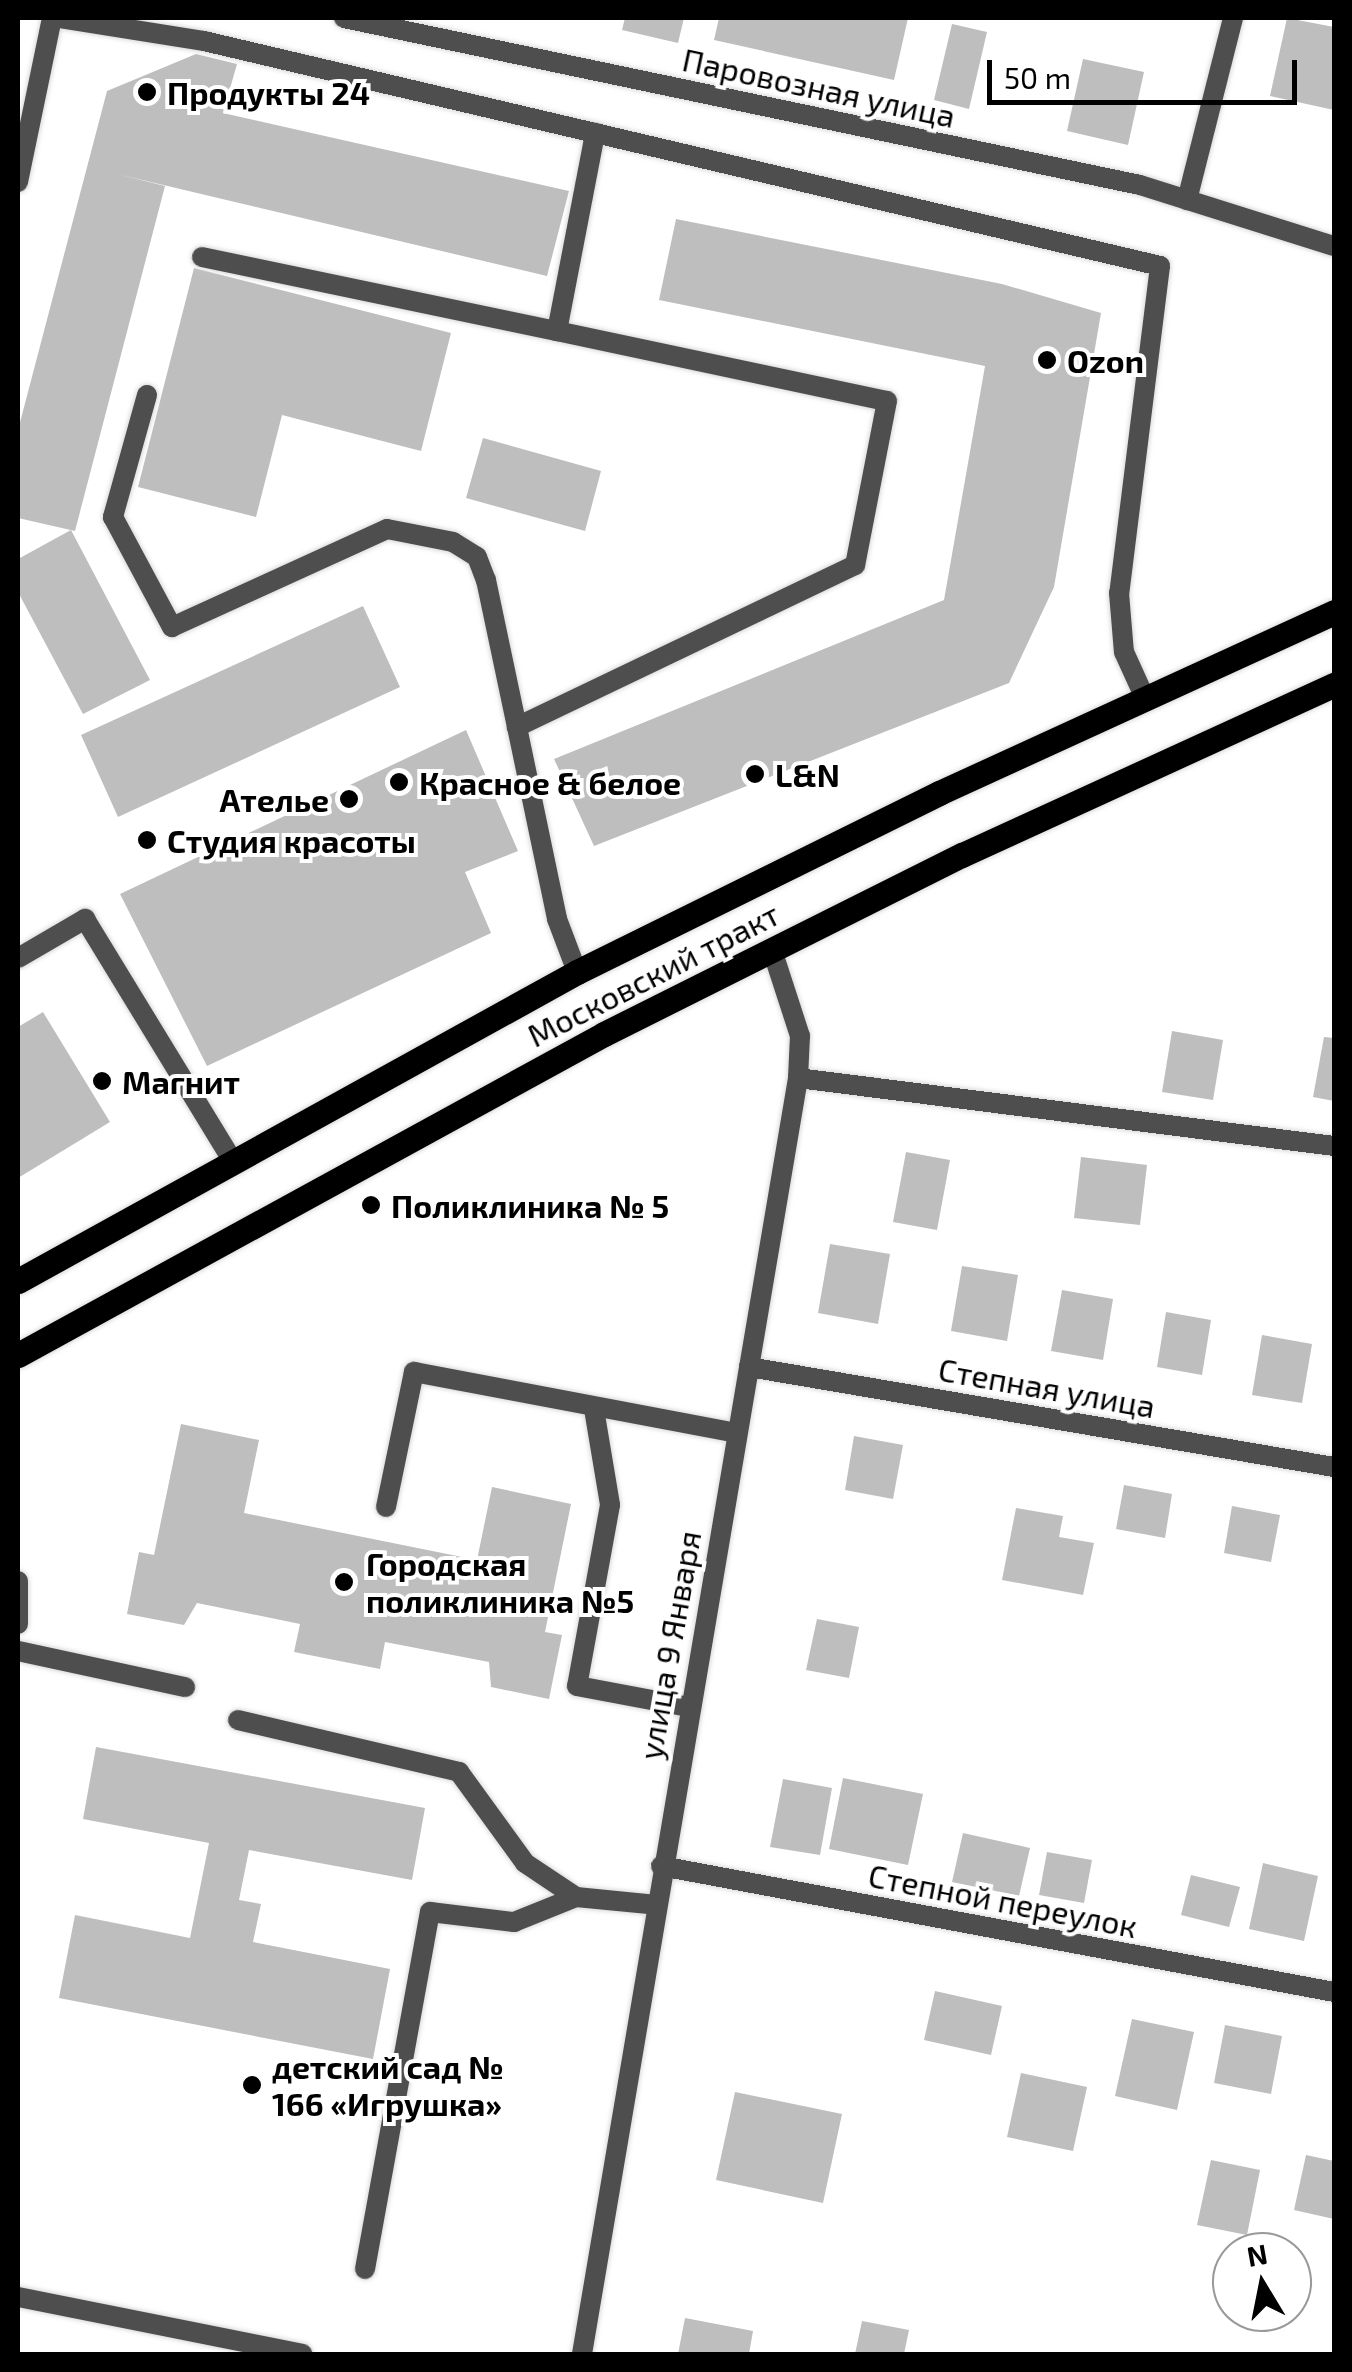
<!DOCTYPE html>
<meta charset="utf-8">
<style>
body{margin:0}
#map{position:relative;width:1352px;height:2372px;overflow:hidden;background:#fff;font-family:"Exo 2",sans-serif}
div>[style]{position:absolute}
.building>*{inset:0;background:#bebebe}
.roads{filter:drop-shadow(0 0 2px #dbdbdb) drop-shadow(0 0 2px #dbdbdb)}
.service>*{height:20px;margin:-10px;padding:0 10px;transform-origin:10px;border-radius:10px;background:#4e4e4e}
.minor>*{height:20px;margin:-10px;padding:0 10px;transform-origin:10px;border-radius:10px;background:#4e4e4e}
.primary>*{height:25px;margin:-12.5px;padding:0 12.5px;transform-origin:12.5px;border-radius:12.5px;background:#000}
.dots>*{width:28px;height:28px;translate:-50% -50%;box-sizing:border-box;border:5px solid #fff;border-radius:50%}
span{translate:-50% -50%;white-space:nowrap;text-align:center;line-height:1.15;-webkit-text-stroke:8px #fff;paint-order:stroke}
.street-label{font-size:32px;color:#000}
.poi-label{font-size:32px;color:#000;font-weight:700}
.left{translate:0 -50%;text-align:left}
.right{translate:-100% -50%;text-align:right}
.frame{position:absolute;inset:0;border:20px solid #000;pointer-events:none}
.north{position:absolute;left:1212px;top:2232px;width:100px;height:100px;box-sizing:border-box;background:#fff;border:2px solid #999;border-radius:50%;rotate:350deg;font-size:28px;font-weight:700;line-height:40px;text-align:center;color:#000}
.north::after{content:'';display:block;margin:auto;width:35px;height:45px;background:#000;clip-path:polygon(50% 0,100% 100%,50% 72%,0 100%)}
.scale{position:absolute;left:987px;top:60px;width:310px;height:45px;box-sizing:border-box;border:5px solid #000;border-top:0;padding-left:12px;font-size:30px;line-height:35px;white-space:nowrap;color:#000;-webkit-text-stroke:8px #fff;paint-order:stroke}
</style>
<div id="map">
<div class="building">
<div style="clip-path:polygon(625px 18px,684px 18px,678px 43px,622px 30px)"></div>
<div style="clip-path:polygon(719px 18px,908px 18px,894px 80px,714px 40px)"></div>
<div style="clip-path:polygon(1287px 18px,1334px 27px,1334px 110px,1270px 96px)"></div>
<div style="clip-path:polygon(952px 24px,987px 32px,969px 109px,934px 100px)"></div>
<div style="clip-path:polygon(196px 54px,237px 64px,223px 113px,569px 191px,547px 276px,117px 174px,165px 186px,75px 531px,18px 518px,18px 430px,107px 91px)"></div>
<div style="clip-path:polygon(1083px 59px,1144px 72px,1128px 145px,1067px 131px)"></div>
<div style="clip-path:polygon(676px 219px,1002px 284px,1101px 313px,1054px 587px,1009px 683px,594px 846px,554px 759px,944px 600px,985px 366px,659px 300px)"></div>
<div style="clip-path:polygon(194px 268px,451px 333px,421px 451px,282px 415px,256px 517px,138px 487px)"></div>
<div style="clip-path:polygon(483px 438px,601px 471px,585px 531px,466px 498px)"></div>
<div style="clip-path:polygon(71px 530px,150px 680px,83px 714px,18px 592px,18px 559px)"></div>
<div style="clip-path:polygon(363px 606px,400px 687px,118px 817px,81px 735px)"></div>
<div style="clip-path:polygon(466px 730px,518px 851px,465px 872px,491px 933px,207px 1066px,120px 894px)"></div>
<div style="clip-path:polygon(43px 1012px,110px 1122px,18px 1178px,18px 1027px)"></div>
<div style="clip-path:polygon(1172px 1031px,1223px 1040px,1213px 1100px,1162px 1092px)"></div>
<div style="clip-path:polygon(1324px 1037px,1334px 1038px,1334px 1101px,1313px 1097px)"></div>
<div style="clip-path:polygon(906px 1152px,950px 1160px,937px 1230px,893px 1222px)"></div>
<div style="clip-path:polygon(1081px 1157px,1147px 1165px,1140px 1225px,1074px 1218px)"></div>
<div style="clip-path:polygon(830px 1244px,890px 1254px,878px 1324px,818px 1313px)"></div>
<div style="clip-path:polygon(962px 1266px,1018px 1275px,1007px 1341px,951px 1331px)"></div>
<div style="clip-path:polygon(1062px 1290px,1113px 1299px,1103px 1360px,1051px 1351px)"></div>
<div style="clip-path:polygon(1166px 1312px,1211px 1320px,1202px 1375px,1157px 1367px)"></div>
<div style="clip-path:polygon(1262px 1335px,1312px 1344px,1302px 1403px,1252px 1395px)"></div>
<div style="clip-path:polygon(181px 1424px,259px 1440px,244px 1513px,477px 1560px,492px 1487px,571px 1504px,545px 1632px,562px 1635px,549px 1699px,491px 1687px,489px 1662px,385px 1642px,380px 1669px,294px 1652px,300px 1624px,197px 1603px,184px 1625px,127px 1614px,139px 1552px,154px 1555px)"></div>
<div style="clip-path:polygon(854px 1436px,903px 1445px,893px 1499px,845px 1490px)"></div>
<div style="clip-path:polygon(1124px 1485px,1172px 1494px,1165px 1538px,1116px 1529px)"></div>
<div style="clip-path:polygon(1232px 1506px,1280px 1515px,1271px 1562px,1224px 1553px)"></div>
<div style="clip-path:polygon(1016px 1508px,1063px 1516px,1059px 1537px,1094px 1543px,1083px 1595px,1002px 1580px)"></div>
<div style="clip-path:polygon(817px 1619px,859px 1627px,849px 1678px,806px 1670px)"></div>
<div style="clip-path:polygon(96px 1747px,425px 1808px,412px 1880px,249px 1850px,239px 1900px,261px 1904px,253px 1942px,390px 1969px,373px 2059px,59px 1998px,75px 1915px,190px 1938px,209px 1843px,83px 1819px)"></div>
<div style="clip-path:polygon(843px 1778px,923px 1794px,908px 1865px,829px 1849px)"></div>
<div style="clip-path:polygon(783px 1779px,832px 1788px,820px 1855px,770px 1847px)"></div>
<div style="clip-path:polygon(963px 1833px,1030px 1848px,1019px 1896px,952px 1882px)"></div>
<div style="clip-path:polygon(1047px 1852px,1092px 1860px,1084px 1903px,1039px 1895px)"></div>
<div style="clip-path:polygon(1263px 1863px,1318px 1876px,1304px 1941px,1249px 1929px)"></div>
<div style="clip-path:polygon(1191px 1875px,1240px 1887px,1229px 1927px,1181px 1915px)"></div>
<div style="clip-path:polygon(935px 1991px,1002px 2006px,991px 2055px,924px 2040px)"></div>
<div style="clip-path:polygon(1132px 2019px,1194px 2032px,1177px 2110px,1115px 2096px)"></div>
<div style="clip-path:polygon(1225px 2025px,1282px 2036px,1271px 2094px,1214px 2083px)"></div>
<div style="clip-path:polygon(1021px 2073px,1087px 2087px,1073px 2151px,1007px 2137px)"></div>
<div style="clip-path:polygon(735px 2092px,842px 2114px,823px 2203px,716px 2180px)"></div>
<div style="clip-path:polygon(1306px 2155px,1334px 2161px,1334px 2219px,1294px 2210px)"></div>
<div style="clip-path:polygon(1211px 2160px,1260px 2170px,1247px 2235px,1197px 2225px)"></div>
<div style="clip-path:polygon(685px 2318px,753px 2331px,749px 2354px,678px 2354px)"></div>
<div style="clip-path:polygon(862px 2321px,909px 2330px,904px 2354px,855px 2354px)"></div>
</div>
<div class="roads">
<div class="service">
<div style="left:59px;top:18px;width:147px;rotate:9deg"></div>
<div style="left:204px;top:41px;width:982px;rotate:13.24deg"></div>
<div style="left:1160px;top:266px;width:330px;rotate:97.1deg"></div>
<div style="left:1119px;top:593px;width:59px;rotate:85.2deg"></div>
<div style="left:1124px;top:652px;width:48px;rotate:65.6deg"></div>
<div style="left:18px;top:182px;width:167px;rotate:-78.3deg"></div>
<div style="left:202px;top:257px;width:363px;rotate:11.8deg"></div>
<div style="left:557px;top:331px;width:202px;rotate:-79.1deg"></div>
<div style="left:557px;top:331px;width:337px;rotate:12deg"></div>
<div style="left:887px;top:401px;width:167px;rotate:101deg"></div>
<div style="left:855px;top:565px;width:375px;rotate:154.4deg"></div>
<div style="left:517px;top:727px;width:196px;rotate:78.2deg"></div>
<div style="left:557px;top:919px;width:57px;rotate:69.3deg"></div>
<div style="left:147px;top:395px;width:127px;rotate:105.6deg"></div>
<div style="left:113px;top:517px;width:125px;rotate:61.8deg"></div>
<div style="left:172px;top:627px;width:236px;rotate:-24.5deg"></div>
<div style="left:387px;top:529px;width:67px;rotate:11.1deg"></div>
<div style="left:453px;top:542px;width:28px;rotate:32deg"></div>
<div style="left:477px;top:557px;width:25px;rotate:69deg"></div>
<div style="left:486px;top:580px;width:150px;rotate:78.1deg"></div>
<div style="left:18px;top:958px;width:78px;rotate:-30.2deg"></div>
<div style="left:85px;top:919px;width:282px;rotate:58.6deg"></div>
<div style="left:798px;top:1078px;width:540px;rotate:7.23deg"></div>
<div style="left:594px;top:1409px;width:97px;rotate:80.5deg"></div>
<div style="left:610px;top:1505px;width:184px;rotate:100.3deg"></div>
<div style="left:577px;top:1686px;width:114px;rotate:10.6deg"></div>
<div style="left:386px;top:1507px;width:138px;rotate:-78.3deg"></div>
<div style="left:414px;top:1372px;width:328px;rotate:10.7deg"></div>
<div style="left:18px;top:1581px;width:43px;rotate:90deg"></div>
<div style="left:18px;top:1651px;width:171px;rotate:12.2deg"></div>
<div style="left:238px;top:1720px;width:227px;rotate:13.2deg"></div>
<div style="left:459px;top:1772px;width:112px;rotate:54deg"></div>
<div style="left:525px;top:1863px;width:61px;rotate:33.7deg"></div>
<div style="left:365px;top:2269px;width:363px;rotate:-79.7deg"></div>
<div style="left:430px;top:1912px;width:85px;rotate:6.8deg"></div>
<div style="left:514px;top:1922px;width:67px;rotate:-22deg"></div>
<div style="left:576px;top:1897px;width:81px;rotate:5.6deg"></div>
</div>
<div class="minor">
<div style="left:344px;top:18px;width:813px;rotate:11.85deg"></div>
<div style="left:1140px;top:185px;width:203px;rotate:17.5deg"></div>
<div style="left:1187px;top:200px;width:188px;rotate:-75.8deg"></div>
<div style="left:749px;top:1367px;width:593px;rotate:9.7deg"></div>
<div style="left:661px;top:1866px;width:685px;rotate:10.6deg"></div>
<div style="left:18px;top:2297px;width:290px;rotate:11.3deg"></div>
<div style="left:582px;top:2354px;width:1294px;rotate:-80.39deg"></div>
<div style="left:798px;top:1078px;width:42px;rotate:-87.3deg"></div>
<div style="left:800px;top:1036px;width:90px;rotate:-108deg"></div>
</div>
<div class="primary">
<div style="left:18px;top:1281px;width:639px;rotate:-28.93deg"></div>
<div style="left:577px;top:972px;width:404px;rotate:-26.3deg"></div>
<div style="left:939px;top:793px;width:434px;rotate:-24.6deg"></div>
<div style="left:18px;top:1355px;width:668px;rotate:-28.71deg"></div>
<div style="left:604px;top:1034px;width:400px;rotate:-26.6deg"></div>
<div style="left:962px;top:855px;width:409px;rotate:-24.6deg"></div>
</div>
</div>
<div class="dots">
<div style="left:147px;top:92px;background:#000"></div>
<div style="left:1047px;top:360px;background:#000"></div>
<div style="left:755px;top:774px;background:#000"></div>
<div style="left:399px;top:782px;background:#000"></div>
<div style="left:349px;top:799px;background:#000"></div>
<div style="left:147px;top:840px;background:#000"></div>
<div style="left:102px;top:1081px;background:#000"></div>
<div style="left:371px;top:1205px;background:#000"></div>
<div style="left:344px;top:1582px;background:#000"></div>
<div style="left:252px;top:2085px;background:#000"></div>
</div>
<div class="street-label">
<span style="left:819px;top:87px;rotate:12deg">Паровозная улица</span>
<span style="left:653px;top:974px;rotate:-27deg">Московский тракт</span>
<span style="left:1047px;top:1387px;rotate:10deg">Степная улица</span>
<span style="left:669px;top:1645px;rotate:-80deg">улица 9 Января</span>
<span style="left:1003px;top:1900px;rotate:11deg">Степной переулок</span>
</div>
<div class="poi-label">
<span class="left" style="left:167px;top:92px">Продукты 24</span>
<span class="left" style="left:1067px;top:360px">Ozon</span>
<span class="left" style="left:775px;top:774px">L&amp;N</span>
<span class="left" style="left:419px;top:782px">Красное &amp; белое</span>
<span class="right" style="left:329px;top:799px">Ателье</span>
<span class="left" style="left:167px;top:840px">Студия красоты</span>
<span class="left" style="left:122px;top:1081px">Магнит</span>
<span class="left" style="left:391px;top:1205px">Поликлиника № 5</span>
<span class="left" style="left:366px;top:1582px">Городская<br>поликлиника №5</span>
<span class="left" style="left:272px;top:2085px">детский сад №<br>166 «Игрушка»</span>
</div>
<div class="frame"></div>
<div class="north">N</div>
<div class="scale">50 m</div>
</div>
